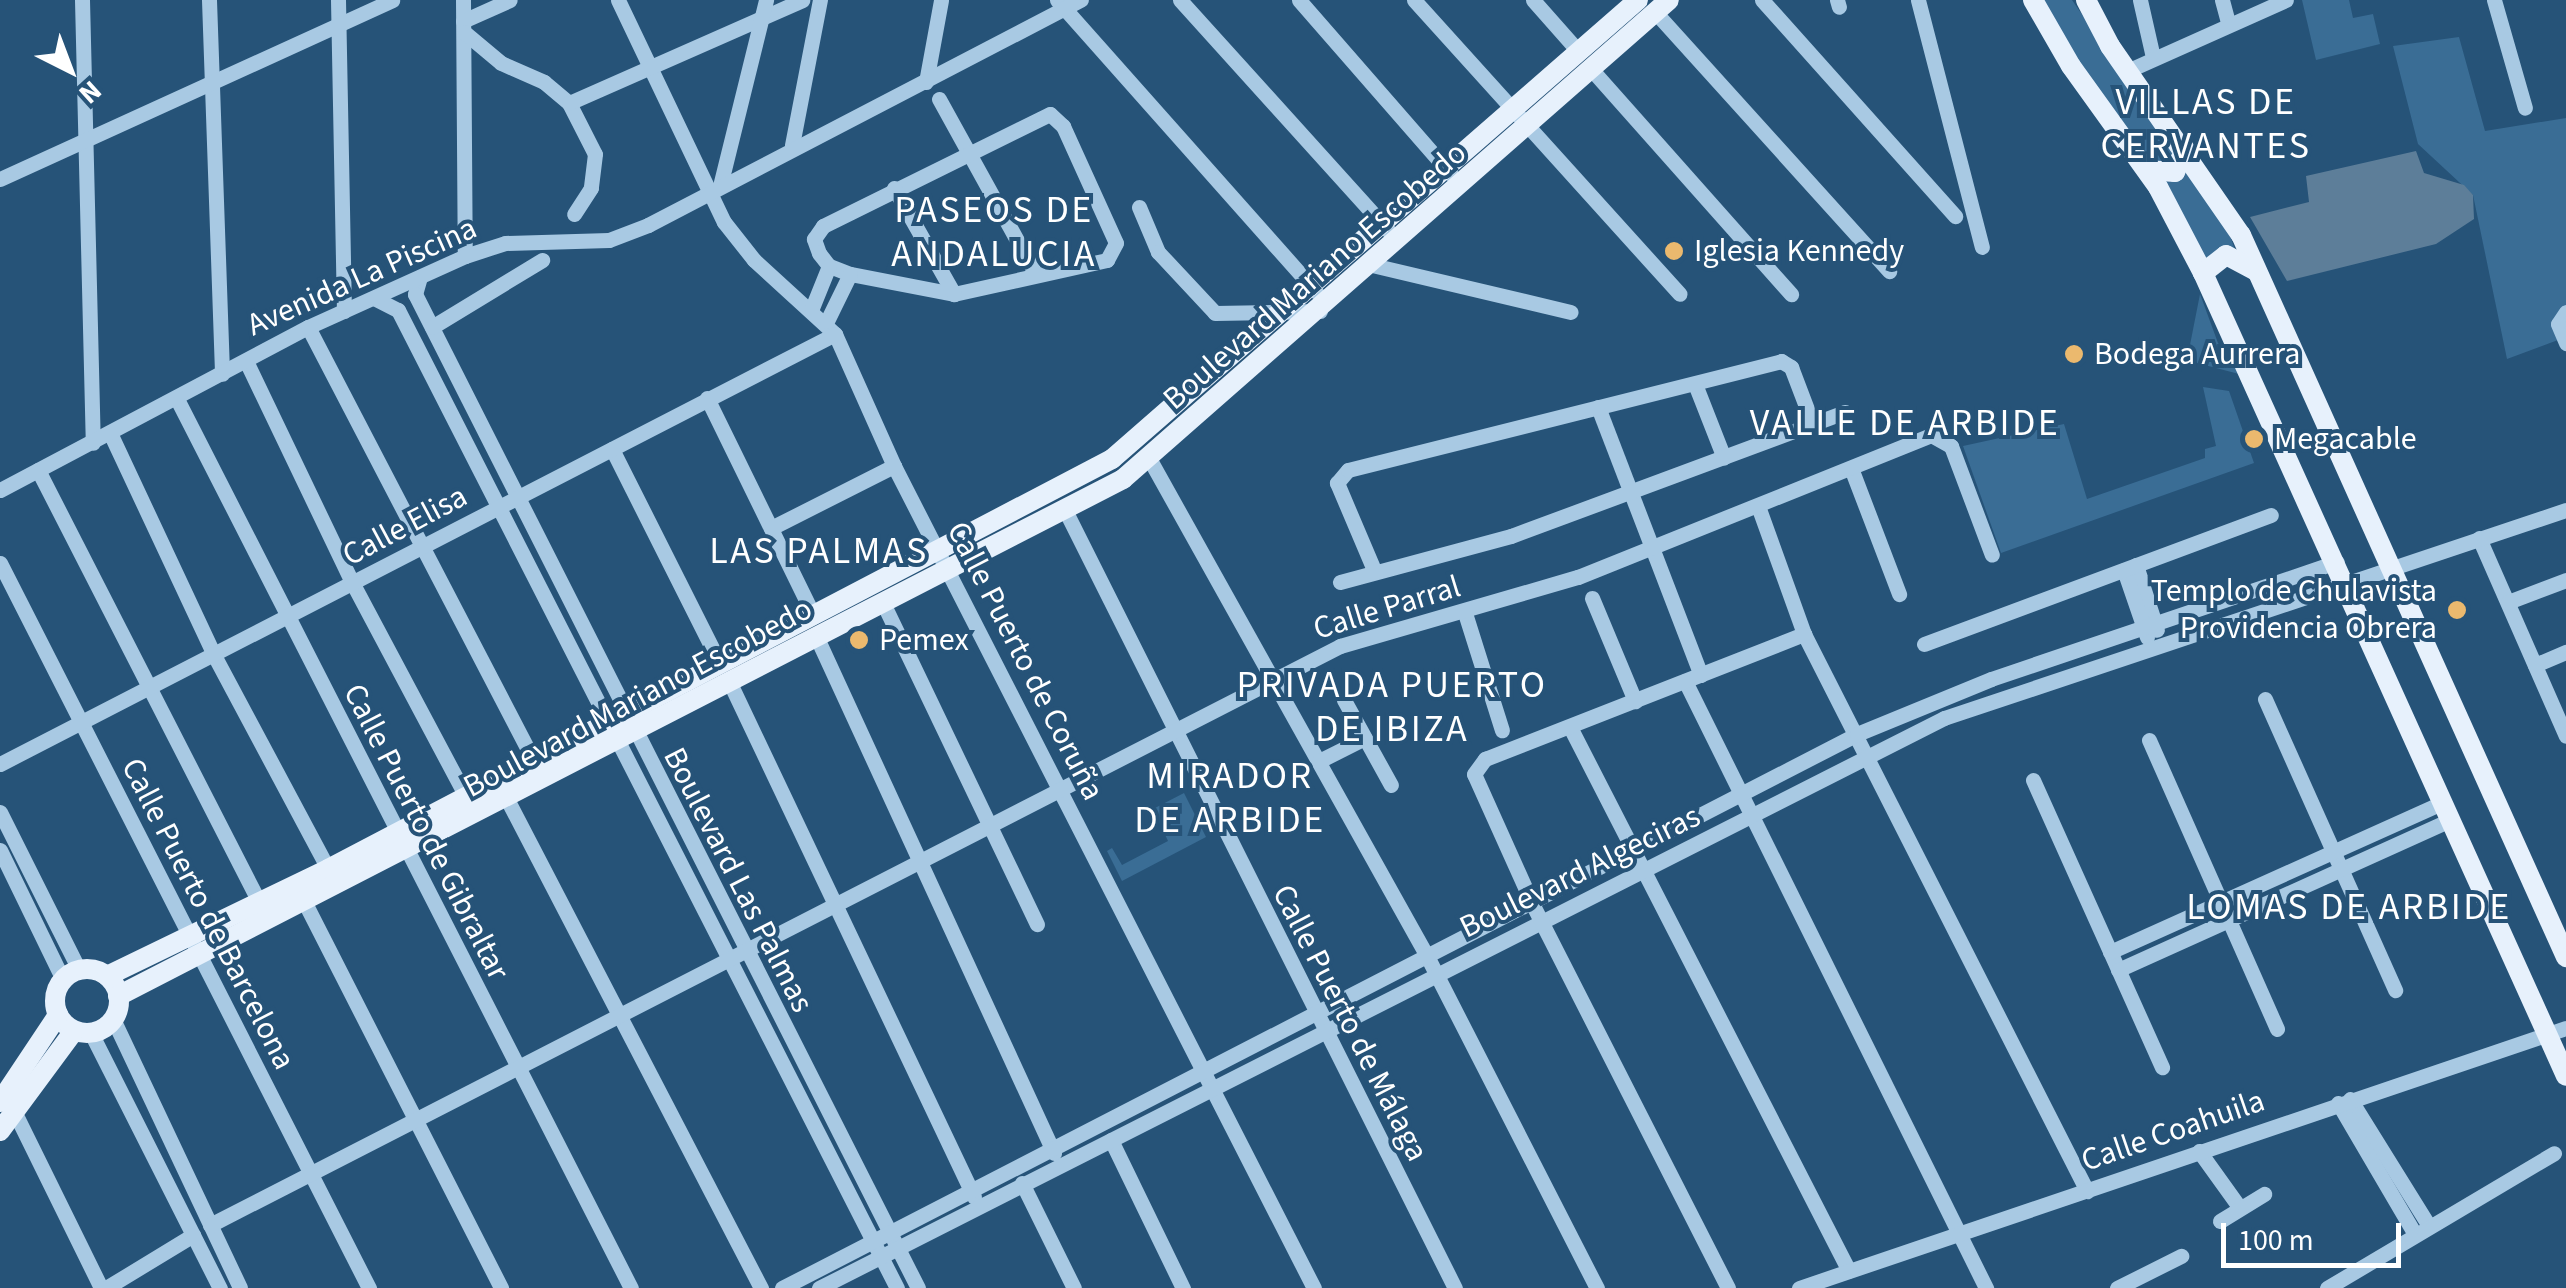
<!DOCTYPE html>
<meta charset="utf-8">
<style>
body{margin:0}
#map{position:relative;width:2566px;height:1288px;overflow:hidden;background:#265378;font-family:"Source Sans 3",sans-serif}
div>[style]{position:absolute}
.green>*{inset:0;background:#3a6d95}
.water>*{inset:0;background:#5d7e99}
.minor>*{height:15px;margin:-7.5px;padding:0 7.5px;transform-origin:7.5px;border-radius:7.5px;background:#a8c9e3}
.major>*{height:20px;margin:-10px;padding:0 10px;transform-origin:10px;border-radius:10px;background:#e7f1fc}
.major>.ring{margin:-10px;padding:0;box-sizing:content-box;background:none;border:20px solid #e7f1fc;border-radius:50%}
.dots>*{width:28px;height:28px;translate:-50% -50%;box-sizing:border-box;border:5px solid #265378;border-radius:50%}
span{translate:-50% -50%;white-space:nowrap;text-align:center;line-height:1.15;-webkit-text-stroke:8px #265378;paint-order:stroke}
.poi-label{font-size:32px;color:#fff}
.left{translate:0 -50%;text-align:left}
.right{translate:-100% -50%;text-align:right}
.street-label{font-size:32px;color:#fff}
.quarter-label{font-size:38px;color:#fff;letter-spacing:2.5px}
.north{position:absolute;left:20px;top:20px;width:100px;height:100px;-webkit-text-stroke:8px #265378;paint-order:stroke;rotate:138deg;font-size:28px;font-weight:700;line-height:40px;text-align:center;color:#fff}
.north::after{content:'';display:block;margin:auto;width:35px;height:45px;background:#fff;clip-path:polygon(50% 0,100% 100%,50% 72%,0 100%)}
.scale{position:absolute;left:2221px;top:1223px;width:180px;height:45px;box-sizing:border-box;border:5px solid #fff;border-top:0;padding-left:12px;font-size:30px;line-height:35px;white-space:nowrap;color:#fff;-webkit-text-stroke:8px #265378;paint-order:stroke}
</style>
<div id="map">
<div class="green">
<div style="clip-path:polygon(2038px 0,2072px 0,2225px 221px,2237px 256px,2207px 262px)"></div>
<div style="clip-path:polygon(2302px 0,2349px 0,2353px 18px,2373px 14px,2380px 44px,2316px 60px)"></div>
<div style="clip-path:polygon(2459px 37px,2485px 131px,2566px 118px,2566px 337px,2507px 359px,2473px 195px,2418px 144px,2393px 46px)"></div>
<div style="clip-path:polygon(2200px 294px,2218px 343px,2239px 374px,2197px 363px,2189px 350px)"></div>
<div style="clip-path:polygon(2203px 387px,2229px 391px,2254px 463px,2001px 553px,1963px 446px,2064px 424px,2087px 499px,2205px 458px,2205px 449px,2216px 446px)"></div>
<div style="clip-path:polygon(1184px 793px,1206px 837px,1122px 881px,1107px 851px,1112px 848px,1122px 865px,1168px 841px,1153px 809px)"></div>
</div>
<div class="water">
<div style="clip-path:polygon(2416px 151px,2424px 173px,2464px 185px,2473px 195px,2474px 219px,2436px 244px,2287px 281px,2250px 217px,2309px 202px,2306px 176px)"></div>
</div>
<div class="minor">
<div style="left:82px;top:0;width:443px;rotate:88.6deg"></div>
<div style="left:209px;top:0;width:374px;rotate:88deg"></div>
<div style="left:338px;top:0;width:311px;rotate:88.9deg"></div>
<div style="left:463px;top:0;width:256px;rotate:89.6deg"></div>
<div style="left:618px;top:0;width:246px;rotate:64.5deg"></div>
<div style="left:724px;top:222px;width:48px;rotate:51.7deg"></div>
<div style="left:754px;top:260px;width:110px;rotate:42.4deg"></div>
<div style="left:835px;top:334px;width:145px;rotate:65.9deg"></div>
<div style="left:894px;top:466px;width:923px;rotate:62.94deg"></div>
<div style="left:1057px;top:0;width:390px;rotate:48.4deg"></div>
<div style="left:1180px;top:0;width:312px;rotate:47.9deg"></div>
<div style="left:1299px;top:0;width:231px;rotate:48.9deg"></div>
<div style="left:1414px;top:0;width:396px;rotate:47.9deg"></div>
<div style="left:1533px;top:0;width:69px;rotate:48.5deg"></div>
<div style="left:1762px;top:0;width:290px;rotate:48.2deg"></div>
<div style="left:1837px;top:0;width:7px;rotate:74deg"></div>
<div style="left:1918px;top:0;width:255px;rotate:75.5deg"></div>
<div style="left:2140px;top:0;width:58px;rotate:77.2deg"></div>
<div style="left:2222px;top:0;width:24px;rotate:75deg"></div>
<div style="left:2494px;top:0;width:112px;rotate:74deg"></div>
<div style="left:1656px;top:13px;width:348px;rotate:47.9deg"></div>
<div style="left:463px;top:21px;width:51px;rotate:-24.1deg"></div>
<div style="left:464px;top:32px;width:48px;rotate:40deg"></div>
<div style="left:501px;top:63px;width:47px;rotate:23.8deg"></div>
<div style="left:544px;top:82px;width:33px;rotate:40deg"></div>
<div style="left:569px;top:103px;width:57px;rotate:63deg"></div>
<div style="left:595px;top:154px;width:34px;rotate:97deg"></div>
<div style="left:591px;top:188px;width:31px;rotate:123deg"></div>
<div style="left:1592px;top:70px;width:300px;rotate:48.4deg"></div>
<div style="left:2127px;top:71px;width:174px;rotate:-24.1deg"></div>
<div style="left:926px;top:82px;width:83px;rotate:-79.6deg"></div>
<div style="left:939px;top:99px;width:201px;rotate:61.1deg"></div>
<div style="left:569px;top:103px;width:255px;rotate:-23.8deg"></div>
<div style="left:1050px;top:114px;width:18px;rotate:43deg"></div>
<div style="left:1063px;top:126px;width:128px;rotate:65.6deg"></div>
<div style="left:1116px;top:243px;width:19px;rotate:118deg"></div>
<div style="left:1107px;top:260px;width:157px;rotate:167.5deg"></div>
<div style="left:954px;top:294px;width:106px;rotate:-169.1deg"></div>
<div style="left:850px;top:274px;width:22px;rotate:-159deg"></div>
<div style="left:829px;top:266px;width:16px;rotate:-128deg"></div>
<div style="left:819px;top:253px;width:15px;rotate:-110deg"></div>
<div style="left:814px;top:239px;width:16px;rotate:-55deg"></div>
<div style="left:823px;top:226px;width:253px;rotate:-26.3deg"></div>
<div style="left:792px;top:145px;width:148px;rotate:-79.1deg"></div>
<div style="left:0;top:179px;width:431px;rotate:-24.5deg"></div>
<div style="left:720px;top:186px;width:192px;rotate:-76.1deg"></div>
<div style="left:894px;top:188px;width:122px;rotate:60.5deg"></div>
<div style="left:1139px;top:207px;width:49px;rotate:67.1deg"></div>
<div style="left:1158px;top:252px;width:83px;rotate:46.9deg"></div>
<div style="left:1215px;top:313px;width:105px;rotate:-1.1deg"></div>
<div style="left:1372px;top:265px;width:204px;rotate:13.3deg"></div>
<div style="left:420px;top:277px;width:18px;rotate:106deg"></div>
<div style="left:415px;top:294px;width:1114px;rotate:63.16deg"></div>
<div style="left:374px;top:298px;width:27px;rotate:27deg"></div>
<div style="left:398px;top:310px;width:1098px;rotate:62.97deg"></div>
<div style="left:812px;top:308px;width:45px;rotate:-68deg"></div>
<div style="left:2566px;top:312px;width:14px;rotate:124deg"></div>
<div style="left:2558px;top:324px;width:21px;rotate:67deg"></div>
<div style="left:827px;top:321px;width:52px;rotate:-63.9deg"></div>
<div style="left:308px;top:327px;width:488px;rotate:62.5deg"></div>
<div style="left:432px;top:327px;width:129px;rotate:-31.3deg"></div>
<div style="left:246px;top:361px;width:247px;rotate:64.4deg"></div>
<div style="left:353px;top:584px;width:239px;rotate:62deg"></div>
<div style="left:1695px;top:384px;width:79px;rotate:68.6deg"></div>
<div style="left:707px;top:398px;width:243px;rotate:63.9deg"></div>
<div style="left:177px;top:399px;width:998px;rotate:62.95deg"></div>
<div style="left:1598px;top:407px;width:287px;rotate:69deg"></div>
<div style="left:111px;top:435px;width:245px;rotate:64.9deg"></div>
<div style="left:215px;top:657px;width:240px;rotate:61.9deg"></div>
<div style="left:612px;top:449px;width:241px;rotate:63.3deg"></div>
<div style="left:1150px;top:460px;width:570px;rotate:60.83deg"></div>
<div style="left:1428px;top:958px;width:371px;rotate:62.9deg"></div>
<div style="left:1851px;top:468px;width:135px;rotate:69.1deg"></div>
<div style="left:38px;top:470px;width:487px;rotate:62.9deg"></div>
<div style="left:0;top:490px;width:348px;rotate:-27.9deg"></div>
<div style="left:308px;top:327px;width:172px;rotate:-24.3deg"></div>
<div style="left:465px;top:256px;width:42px;rotate:-18deg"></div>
<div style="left:505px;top:243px;width:104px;rotate:-1.7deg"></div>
<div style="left:609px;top:240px;width:42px;rotate:-21deg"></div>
<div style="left:648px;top:225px;width:488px;rotate:-27.5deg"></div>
<div style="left:1758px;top:506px;width:136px;rotate:70.2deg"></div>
<div style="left:1804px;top:634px;width:625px;rotate:63.07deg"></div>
<div style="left:1066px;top:512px;width:868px;rotate:63.38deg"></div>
<div style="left:771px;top:528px;width:138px;rotate:-26.8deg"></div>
<div style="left:2479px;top:538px;width:216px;rotate:66.3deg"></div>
<div style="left:0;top:563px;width:814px;rotate:63.03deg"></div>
<div style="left:2136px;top:565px;width:68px;rotate:72.1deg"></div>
<div style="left:1374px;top:570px;width:95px;rotate:-113deg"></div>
<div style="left:1337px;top:483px;width:17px;rotate:-50deg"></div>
<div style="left:1348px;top:470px;width:447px;rotate:-14.1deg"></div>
<div style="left:1781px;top:361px;width:12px;rotate:31deg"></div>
<div style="left:1791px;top:367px;width:62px;rotate:69.2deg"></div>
<div style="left:2124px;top:570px;width:71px;rotate:71.1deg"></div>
<div style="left:1340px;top:582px;width:177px;rotate:-15.1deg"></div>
<div style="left:1511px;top:536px;width:356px;rotate:-20.4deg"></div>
<div style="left:1592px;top:598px;width:112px;rotate:67.3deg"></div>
<div style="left:2508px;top:602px;width:62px;rotate:-20.8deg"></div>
<div style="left:884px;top:605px;width:354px;rotate:64.4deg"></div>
<div style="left:1465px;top:613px;width:123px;rotate:72.5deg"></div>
<div style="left:817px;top:638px;width:567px;rotate:65.29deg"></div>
<div style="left:1924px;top:644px;width:370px;rotate:-20.4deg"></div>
<div style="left:2535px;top:665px;width:34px;rotate:-23deg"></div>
<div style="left:729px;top:681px;width:571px;rotate:64.6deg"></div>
<div style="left:1685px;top:681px;width:678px;rotate:63.62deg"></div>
<div style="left:2265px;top:699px;width:319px;rotate:65.9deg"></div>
<div style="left:1344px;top:700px;width:97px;rotate:61.1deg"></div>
<div style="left:1570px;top:727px;width:611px;rotate:62.85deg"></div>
<div style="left:2149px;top:740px;width:316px;rotate:66.1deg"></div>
<div style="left:1319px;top:761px;width:51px;rotate:-26.6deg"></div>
<div style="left:0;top:764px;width:939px;rotate:-27.25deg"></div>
<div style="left:2033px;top:780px;width:315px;rotate:65.8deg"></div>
<div style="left:508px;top:801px;width:549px;rotate:62.55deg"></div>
<div style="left:0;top:812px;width:177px;rotate:63.4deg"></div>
<div style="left:0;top:850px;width:144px;rotate:64.1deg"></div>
<div style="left:305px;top:903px;width:432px;rotate:63deg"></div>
<div style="left:2110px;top:952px;width:365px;rotate:-24.2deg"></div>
<div style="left:2118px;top:970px;width:364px;rotate:-24.3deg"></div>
<div style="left:113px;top:1019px;width:297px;rotate:64.7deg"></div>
<div style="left:91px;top:1033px;width:286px;rotate:63.2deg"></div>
<div style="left:2350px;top:1099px;width:150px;rotate:58.1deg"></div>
<div style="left:2338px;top:1103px;width:152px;rotate:59.6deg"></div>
<div style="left:14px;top:1111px;width:197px;rotate:63.8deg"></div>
<div style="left:1111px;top:1140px;width:165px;rotate:64.1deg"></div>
<div style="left:2199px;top:1151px;width:70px;rotate:54.3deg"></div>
<div style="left:1022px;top:1183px;width:117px;rotate:63.7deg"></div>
<div style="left:2220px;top:1221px;width:52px;rotate:-31.5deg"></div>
<div style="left:210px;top:1225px;width:1270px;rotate:-27.13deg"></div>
<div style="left:1340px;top:646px;width:248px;rotate:-16.2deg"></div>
<div style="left:1578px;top:577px;width:380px;rotate:-21.9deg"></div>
<div style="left:1931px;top:435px;width:23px;rotate:29deg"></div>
<div style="left:1951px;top:446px;width:116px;rotate:69.4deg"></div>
<div style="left:106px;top:1288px;width:102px;rotate:-31.3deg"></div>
<div style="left:782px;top:1288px;width:1209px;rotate:-27.26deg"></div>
<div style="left:1857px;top:734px;width:145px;rotate:-22.3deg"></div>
<div style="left:1991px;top:679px;width:365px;rotate:-18.7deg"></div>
<div style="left:819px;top:1288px;width:1261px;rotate:-26.87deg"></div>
<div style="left:1944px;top:718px;width:656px;rotate:-18.49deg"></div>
<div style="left:1728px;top:1288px;width:432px;rotate:-117deg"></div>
<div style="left:1532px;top:903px;width:141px;rotate:-114.2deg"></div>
<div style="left:1474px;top:774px;width:19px;rotate:-54deg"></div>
<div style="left:1485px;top:759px;width:343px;rotate:-21.4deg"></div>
<div style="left:1799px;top:1288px;width:810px;rotate:-18.73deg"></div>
<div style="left:2117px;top:1288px;width:72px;rotate:-26.6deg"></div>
<div style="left:2327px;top:1288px;width:264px;rotate:-30.7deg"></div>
</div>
<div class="major">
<div style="left:2033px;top:0;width:76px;rotate:60.1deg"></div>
<div style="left:2071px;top:66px;width:149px;rotate:54.3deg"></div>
<div style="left:2158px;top:187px;width:97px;rotate:62.4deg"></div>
<div style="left:2203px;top:273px;width:881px;rotate:65.67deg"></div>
<div style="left:2086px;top:0;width:52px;rotate:62.4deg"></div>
<div style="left:2110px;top:46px;width:230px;rotate:55.3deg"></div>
<div style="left:2241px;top:235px;width:792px;rotate:65.77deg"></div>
<div style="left:2147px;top:170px;width:28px;rotate:4deg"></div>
<div style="left:2175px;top:172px;width:25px;rotate:-67deg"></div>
<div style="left:2203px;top:273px;width:29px;rotate:-38deg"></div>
<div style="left:2226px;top:255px;width:34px;rotate:28deg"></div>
<div class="ring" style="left:55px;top:969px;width:44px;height:44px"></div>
<div style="left:107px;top:976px;width:246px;rotate:-25.8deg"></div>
<div style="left:328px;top:869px;width:885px;rotate:-27.61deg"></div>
<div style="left:1112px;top:459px;width:698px;rotate:-41.11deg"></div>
<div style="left:118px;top:996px;width:1130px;rotate:-27.22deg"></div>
<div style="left:1123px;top:479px;width:726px;rotate:-41.26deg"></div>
<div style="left:0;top:1102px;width:105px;rotate:-56.3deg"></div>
<div style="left:0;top:1131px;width:124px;rotate:-53.5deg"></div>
</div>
<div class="dots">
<div style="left:1674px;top:251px;background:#ebb96e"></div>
<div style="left:2074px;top:354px;background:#ebb96e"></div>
<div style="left:2254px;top:439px;background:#ebb96e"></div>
<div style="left:2457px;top:610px;background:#ebb96e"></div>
<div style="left:859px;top:640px;background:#ebb96e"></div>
</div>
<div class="poi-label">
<span class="left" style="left:1694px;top:251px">Iglesia Kennedy</span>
<span class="left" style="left:2094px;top:354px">Bodega Aurrera</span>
<span class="left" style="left:2274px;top:439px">Megacable</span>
<span class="right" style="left:2437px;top:610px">Templo de Chulavista<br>Providencia Obrera</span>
<span class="left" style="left:879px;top:640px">Pemex</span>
</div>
<div class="street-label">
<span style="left:1315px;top:276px;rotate:-41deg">Boulevard Mariano Escobedo</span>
<span style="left:362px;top:277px;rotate:-24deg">Avenida La Piscina</span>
<span style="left:405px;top:526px;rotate:-28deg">Calle Elisa</span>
<span style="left:1387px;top:608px;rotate:-17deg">Calle Parral</span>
<span style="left:1025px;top:661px;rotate:63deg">Calle Puerto de Coruña</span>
<span style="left:638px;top:698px;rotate:-28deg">Boulevard Mariano Escobedo</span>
<span style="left:426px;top:832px;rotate:63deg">Calle Puerto de Gibraltar</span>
<span style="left:1580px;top:872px;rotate:-26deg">Boulevard Algeciras</span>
<span style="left:738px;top:880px;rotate:63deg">Boulevard Las Palmas</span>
<span style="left:208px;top:914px;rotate:63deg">Calle Puerto de Barcelona</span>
<span style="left:1350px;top:1023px;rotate:63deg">Calle Puerto de Málaga</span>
<span style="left:2173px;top:1131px;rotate:-19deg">Calle Coahuila</span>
</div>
<div class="quarter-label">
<span style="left:2206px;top:125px">VILLAS DE<br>CERVANTES</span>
<span style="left:994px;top:233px">PASEOS DE<br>ANDALUCIA</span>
<span style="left:1905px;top:424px">VALLE DE ARBIDE</span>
<span style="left:819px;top:552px">LAS PALMAS</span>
<span style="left:1392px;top:708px">PRIVADA PUERTO<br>DE IBIZA</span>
<span style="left:1230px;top:799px">MIRADOR<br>DE ARBIDE</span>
<span style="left:2349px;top:908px">LOMAS DE ARBIDE</span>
</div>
<div class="north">N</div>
<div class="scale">100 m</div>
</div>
